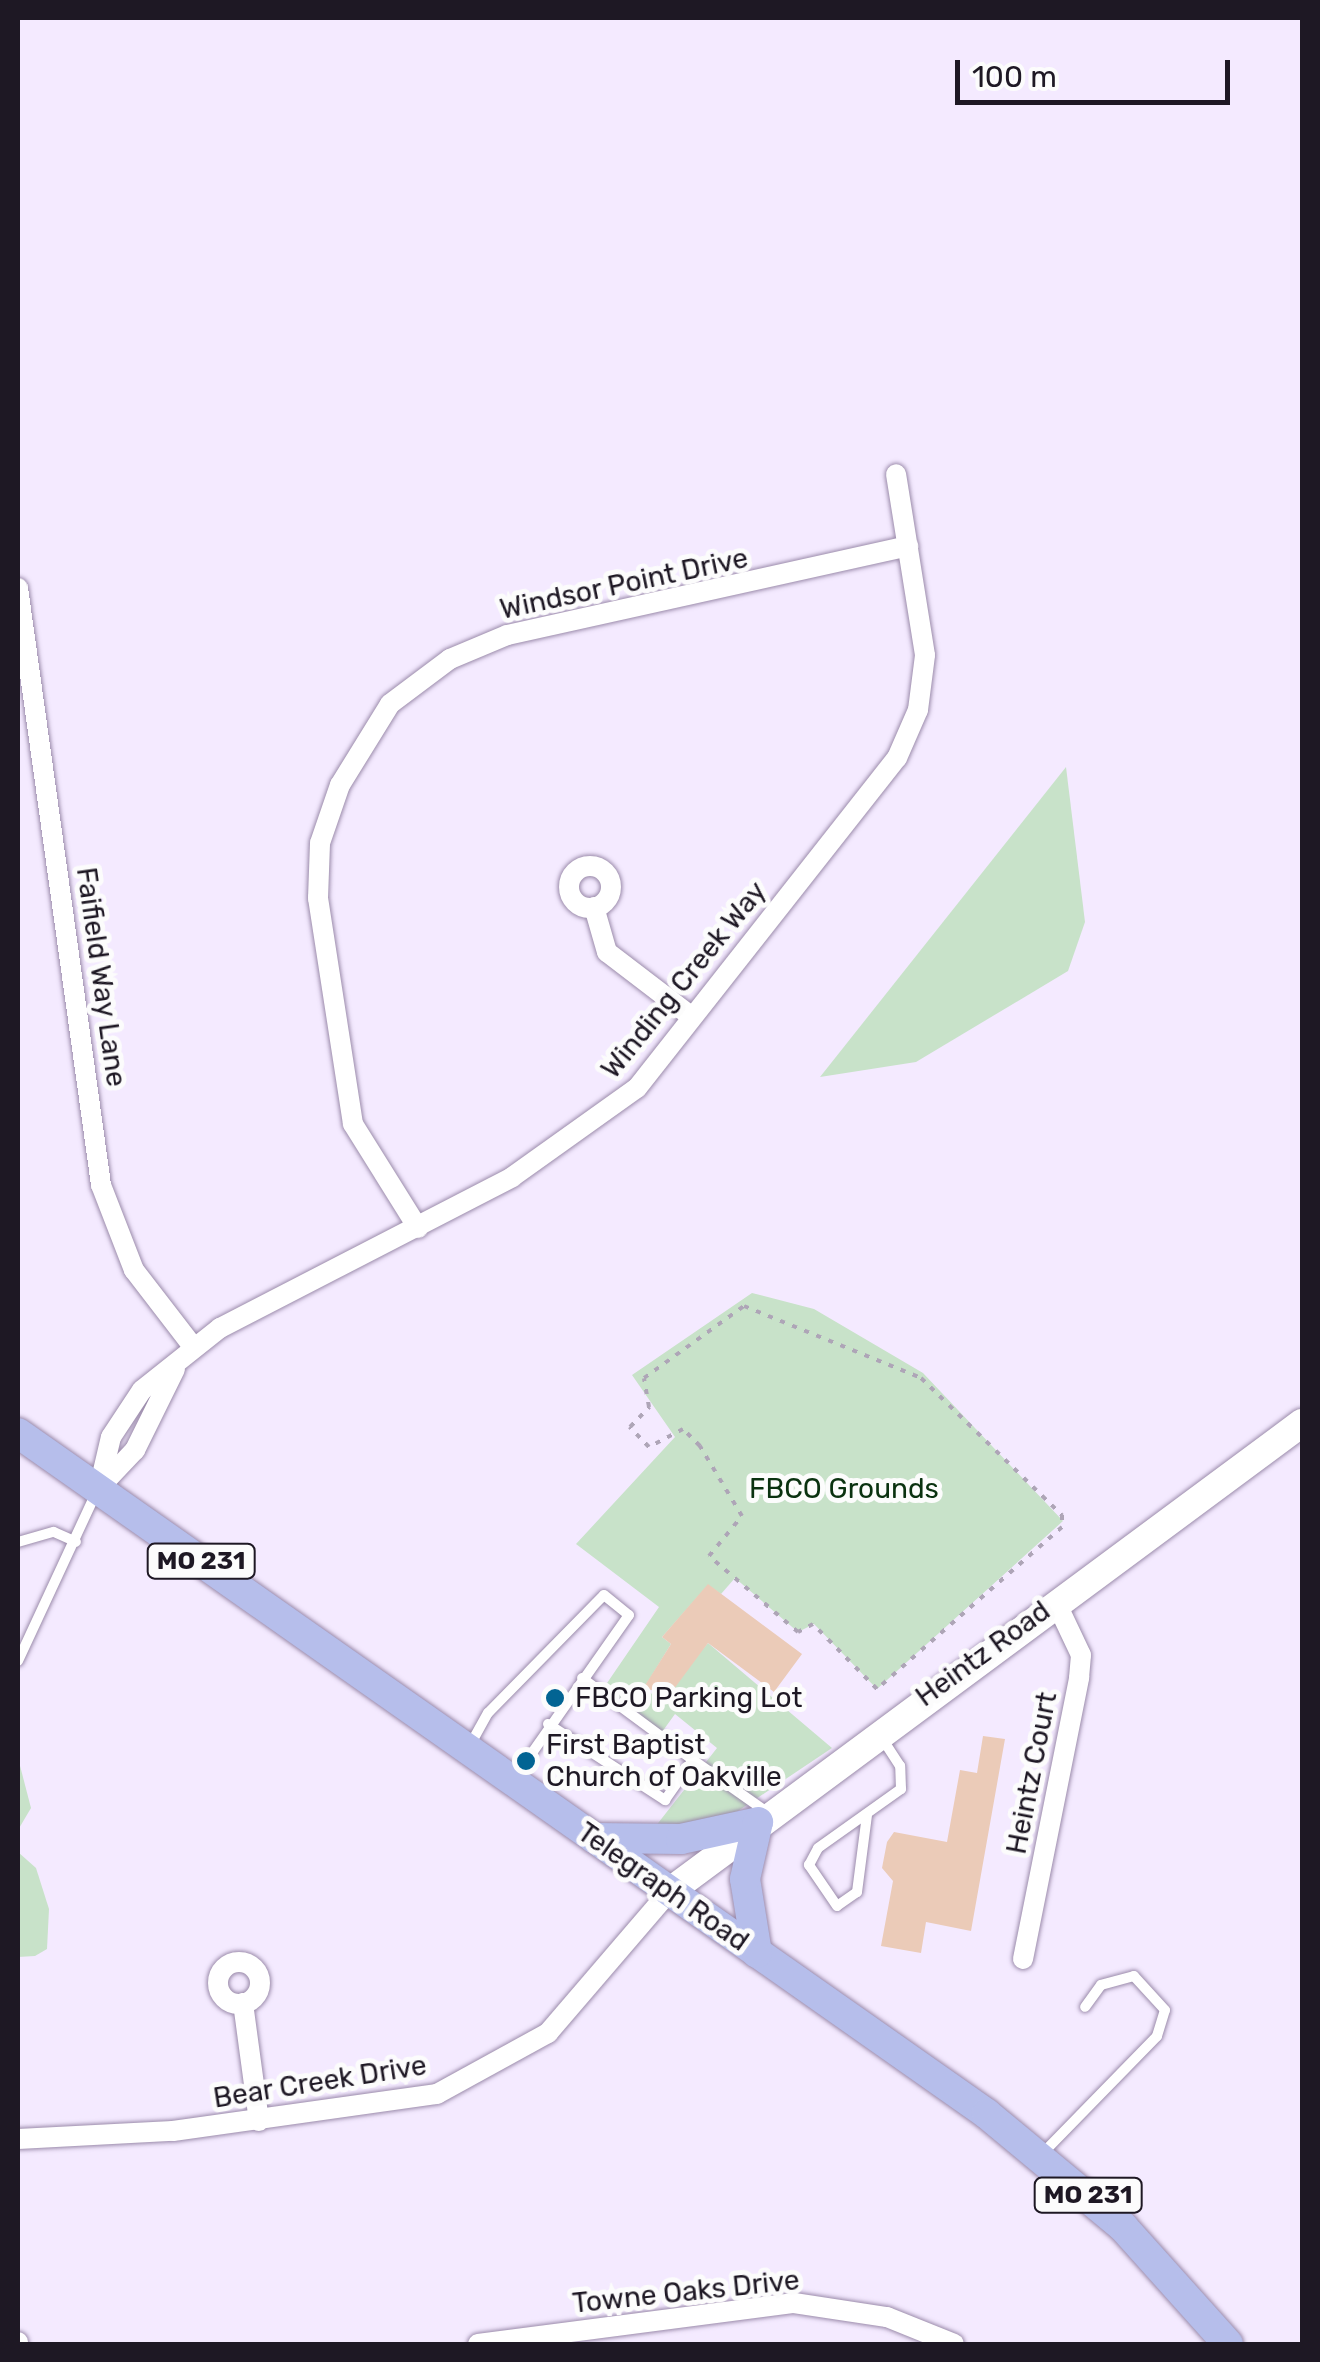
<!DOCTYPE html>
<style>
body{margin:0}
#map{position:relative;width:1320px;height:2362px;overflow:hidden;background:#f4eaff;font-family:Rubik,sans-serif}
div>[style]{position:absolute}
.green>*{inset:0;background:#c8e2c9}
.building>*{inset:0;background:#ebcbb8}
.path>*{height:4px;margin-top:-2px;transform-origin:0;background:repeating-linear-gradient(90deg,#aea5b7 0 5px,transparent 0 13px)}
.roads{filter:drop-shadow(0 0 2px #9b8bab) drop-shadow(0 0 2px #9b8bab)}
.lane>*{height:10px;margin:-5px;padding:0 5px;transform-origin:5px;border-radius:5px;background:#fff}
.street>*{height:20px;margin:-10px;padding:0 10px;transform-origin:10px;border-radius:10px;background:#fff}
.street>.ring{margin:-10px;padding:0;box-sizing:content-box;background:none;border:20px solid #fff;border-radius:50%}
.secondary>*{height:28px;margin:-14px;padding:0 14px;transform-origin:14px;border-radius:14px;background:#fff}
.primary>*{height:30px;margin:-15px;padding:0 15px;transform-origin:15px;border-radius:15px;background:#b6beeb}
.dots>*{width:28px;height:28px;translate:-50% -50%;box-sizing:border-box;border:5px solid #fcfcfc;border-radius:50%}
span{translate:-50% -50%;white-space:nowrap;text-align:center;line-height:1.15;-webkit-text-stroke:10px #fcfcfc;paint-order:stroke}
.shield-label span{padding:2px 8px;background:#fcfcfc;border:2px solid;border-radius:8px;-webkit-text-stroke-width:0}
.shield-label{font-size:25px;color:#1e1824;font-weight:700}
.street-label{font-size:28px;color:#1e1824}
.park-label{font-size:28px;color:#0a3210}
.poi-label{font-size:28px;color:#1e1824}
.left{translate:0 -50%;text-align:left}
.frame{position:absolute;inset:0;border:20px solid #1e1824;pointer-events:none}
.scale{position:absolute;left:955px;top:60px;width:275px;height:45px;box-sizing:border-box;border:5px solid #1e1824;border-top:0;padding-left:12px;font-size:30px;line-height:35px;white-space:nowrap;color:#1e1824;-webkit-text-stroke:8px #fcfcfc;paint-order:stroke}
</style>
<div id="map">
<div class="green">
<div style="clip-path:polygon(1066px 767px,1085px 922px,1068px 971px,916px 1062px,820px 1077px)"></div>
<div style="clip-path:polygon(752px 1293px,814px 1309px,923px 1373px,1063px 1521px,877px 1689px,814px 1624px,798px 1632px,735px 1578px,721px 1594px,708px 1585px,662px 1637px,671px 1644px,644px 1688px,660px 1700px,708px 1643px,832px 1748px,723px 1821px,655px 1827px,717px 1748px,675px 1714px,662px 1732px,605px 1686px,659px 1607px,576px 1544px,675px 1437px,632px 1375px)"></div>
<div style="clip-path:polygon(18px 1758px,31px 1808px,18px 1830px)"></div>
<div style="clip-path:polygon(18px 1852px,36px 1868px,49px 1909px,47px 1949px,35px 1956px,18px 1957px)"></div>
</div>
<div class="building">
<div style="clip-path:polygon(708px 1584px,802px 1654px,774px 1692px,708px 1643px,668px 1697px,644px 1687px,671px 1644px,662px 1637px)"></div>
<div style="clip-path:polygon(983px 1736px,1005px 1739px,971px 1931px,926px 1922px,921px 1953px,881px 1946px,893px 1881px,882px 1868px,887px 1842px,894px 1832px,947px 1842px,960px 1770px,977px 1773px)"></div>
</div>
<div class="path">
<div style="left:744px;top:1306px;width:191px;rotate:22.1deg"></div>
<div style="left:921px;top:1378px;width:197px;rotate:44.2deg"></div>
<div style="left:1062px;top:1515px;width:12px;rotate:90deg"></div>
<div style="left:1062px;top:1527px;width:246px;rotate:138.8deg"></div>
<div style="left:877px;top:1689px;width:91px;rotate:-134.6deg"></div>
<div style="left:813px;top:1624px;width:17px;rotate:152deg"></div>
<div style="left:798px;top:1632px;width:117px;rotate:-139.5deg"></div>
<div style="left:709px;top:1556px;width:52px;rotate:-50.5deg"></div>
<div style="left:742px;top:1516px;width:82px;rotate:-121deg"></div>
<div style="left:700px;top:1446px;width:24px;rotate:-135deg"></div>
<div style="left:683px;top:1429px;width:38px;rotate:152deg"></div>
<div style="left:649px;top:1447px;width:28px;rotate:-134deg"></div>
<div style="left:630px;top:1427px;width:28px;rotate:-46deg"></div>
<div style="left:649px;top:1407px;width:29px;rotate:-100deg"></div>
<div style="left:644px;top:1378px;width:123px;rotate:-35.8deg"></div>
</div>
<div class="roads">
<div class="lane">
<div style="left:18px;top:1542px;width:37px;rotate:-16deg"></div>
<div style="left:54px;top:1532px;width:24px;rotate:24deg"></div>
<div style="left:18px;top:1661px;width:185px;rotate:-65.1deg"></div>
<div style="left:548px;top:1724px;width:140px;rotate:33deg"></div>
<div style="left:665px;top:1800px;width:49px;rotate:-55deg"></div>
<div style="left:693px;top:1760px;width:138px;rotate:-143.5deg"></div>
<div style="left:469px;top:1747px;width:39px;rotate:-61deg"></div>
<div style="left:488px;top:1713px;width:165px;rotate:-45.5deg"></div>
<div style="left:604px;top:1595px;width:32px;rotate:39deg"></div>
<div style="left:629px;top:1615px;width:197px;rotate:125.1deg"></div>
<div style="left:693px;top:1760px;width:92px;rotate:35.2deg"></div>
<div style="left:867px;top:1815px;width:78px;rotate:97.4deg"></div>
<div style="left:857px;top:1892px;width:24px;rotate:145deg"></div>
<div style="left:837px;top:1906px;width:50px;rotate:-124.3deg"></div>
<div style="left:809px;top:1865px;width:19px;rotate:-62deg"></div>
<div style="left:818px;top:1848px;width:102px;rotate:-35.4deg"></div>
<div style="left:901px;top:1789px;width:23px;rotate:-92deg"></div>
<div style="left:900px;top:1766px;width:35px;rotate:-123deg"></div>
<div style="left:1041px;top:2155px;width:166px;rotate:-45.7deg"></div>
<div style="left:1157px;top:2036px;width:27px;rotate:-73deg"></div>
<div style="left:1165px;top:2010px;width:46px;rotate:-132.4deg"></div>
<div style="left:1134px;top:1976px;width:34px;rotate:165deg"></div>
<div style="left:1101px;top:1985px;width:27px;rotate:126deg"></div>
</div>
<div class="street">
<div style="left:18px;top:588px;width:603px;rotate:82.08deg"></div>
<div style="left:101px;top:1185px;width:91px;rotate:68.8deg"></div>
<div style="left:134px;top:1270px;width:98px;rotate:52.4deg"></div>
<div class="ring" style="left:569px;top:866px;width:22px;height:22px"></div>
<div style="left:594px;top:907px;width:47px;rotate:73.9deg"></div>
<div style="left:607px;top:952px;width:107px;rotate:37.4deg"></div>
<div style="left:418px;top:1228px;width:123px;rotate:-122deg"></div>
<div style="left:353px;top:1124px;width:229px;rotate:-98.8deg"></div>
<div style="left:318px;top:898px;width:55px;rotate:-87.9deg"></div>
<div style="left:320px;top:843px;width:61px;rotate:-71deg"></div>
<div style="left:340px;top:785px;width:95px;rotate:-58.3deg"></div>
<div style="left:390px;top:704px;width:75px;rotate:-36.9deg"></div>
<div style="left:450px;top:659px;width:62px;rotate:-22.8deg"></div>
<div style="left:507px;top:635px;width:411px;rotate:-12.5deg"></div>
<div style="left:100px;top:1487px;width:51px;rotate:-46.6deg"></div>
<div style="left:135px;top:1450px;width:90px;rotate:-63.7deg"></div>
<div style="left:99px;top:1488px;width:52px;rotate:-76.8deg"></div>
<div style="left:111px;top:1437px;width:56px;rotate:-56.6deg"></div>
<div style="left:142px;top:1390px;width:100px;rotate:-38.5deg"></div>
<div style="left:220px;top:1328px;width:329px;rotate:-27.3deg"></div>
<div style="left:512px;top:1177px;width:153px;rotate:-35.5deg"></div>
<div style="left:637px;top:1088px;width:420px;rotate:-51.8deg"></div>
<div style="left:897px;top:758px;width:52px;rotate:-66.4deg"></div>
<div style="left:918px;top:710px;width:55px;rotate:-82.7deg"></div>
<div style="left:925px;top:655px;width:183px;rotate:-99.1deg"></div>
<div style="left:1023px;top:1959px;width:287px;rotate:-78.7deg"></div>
<div style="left:1079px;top:1678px;width:23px;rotate:-85deg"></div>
<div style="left:1081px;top:1655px;width:59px;rotate:-115.3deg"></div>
<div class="ring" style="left:218px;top:1962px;width:22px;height:22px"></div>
<div style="left:243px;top:2003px;width:119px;rotate:82.3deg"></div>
<div style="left:18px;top:2139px;width:155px;rotate:-3deg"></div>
<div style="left:173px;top:2131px;width:267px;rotate:-8deg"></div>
<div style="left:437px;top:2094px;width:127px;rotate:-28.8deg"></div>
<div style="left:548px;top:2033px;width:186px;rotate:-49.4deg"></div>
<div style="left:18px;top:2342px;width:2px;rotate:90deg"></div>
<div style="left:478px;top:2344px;width:319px;rotate:-7.4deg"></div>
<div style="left:794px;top:2303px;width:94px;rotate:8.6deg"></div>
<div style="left:887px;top:2317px;width:72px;rotate:21.9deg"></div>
</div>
<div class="secondary">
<div style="left:669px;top:1892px;width:788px;rotate:-36.54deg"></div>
</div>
<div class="primary">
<div style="left:18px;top:1433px;width:1184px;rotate:35.1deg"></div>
<div style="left:987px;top:2114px;width:177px;rotate:39.7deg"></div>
<div style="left:1123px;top:2227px;width:157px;rotate:48.1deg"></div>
<div style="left:594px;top:1838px;width:87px;rotate:0.7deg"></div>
<div style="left:681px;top:1839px;width:79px;rotate:-12.4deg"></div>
<div style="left:757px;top:1953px;width:75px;rotate:-99.2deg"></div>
<div style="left:745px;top:1879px;width:58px;rotate:-77.2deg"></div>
</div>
</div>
<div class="dots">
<div style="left:555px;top:1698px;background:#026493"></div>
<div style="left:526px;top:1761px;background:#026493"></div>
</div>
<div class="shield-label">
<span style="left:201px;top:1561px">MO 231</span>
<span style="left:1088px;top:2195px">MO 231</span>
</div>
<div class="street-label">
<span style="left:624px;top:584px;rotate:-12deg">Windsor Point Drive</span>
<span style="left:101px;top:977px;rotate:82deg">Faifield Way Lane</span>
<span style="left:684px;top:980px;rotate:-51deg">Winding Creek Way</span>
<span style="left:983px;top:1654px;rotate:-36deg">Heintz Road</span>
<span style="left:1032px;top:1773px;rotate:-79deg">Heintz Court</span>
<span style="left:663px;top:1887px;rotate:35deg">Telegraph Road</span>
<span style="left:320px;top:2082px;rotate:-9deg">Bear Creek Drive</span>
<span style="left:686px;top:2292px;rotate:-6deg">Towne Oaks Drive</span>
</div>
<div class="park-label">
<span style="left:844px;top:1489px">FBCO Grounds</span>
</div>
<div class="poi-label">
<span class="left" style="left:575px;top:1698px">FBCO Parking Lot</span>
<span class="left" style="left:546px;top:1761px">First Baptist<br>Church of Oakville</span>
</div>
<div class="frame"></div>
<div class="scale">100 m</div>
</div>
